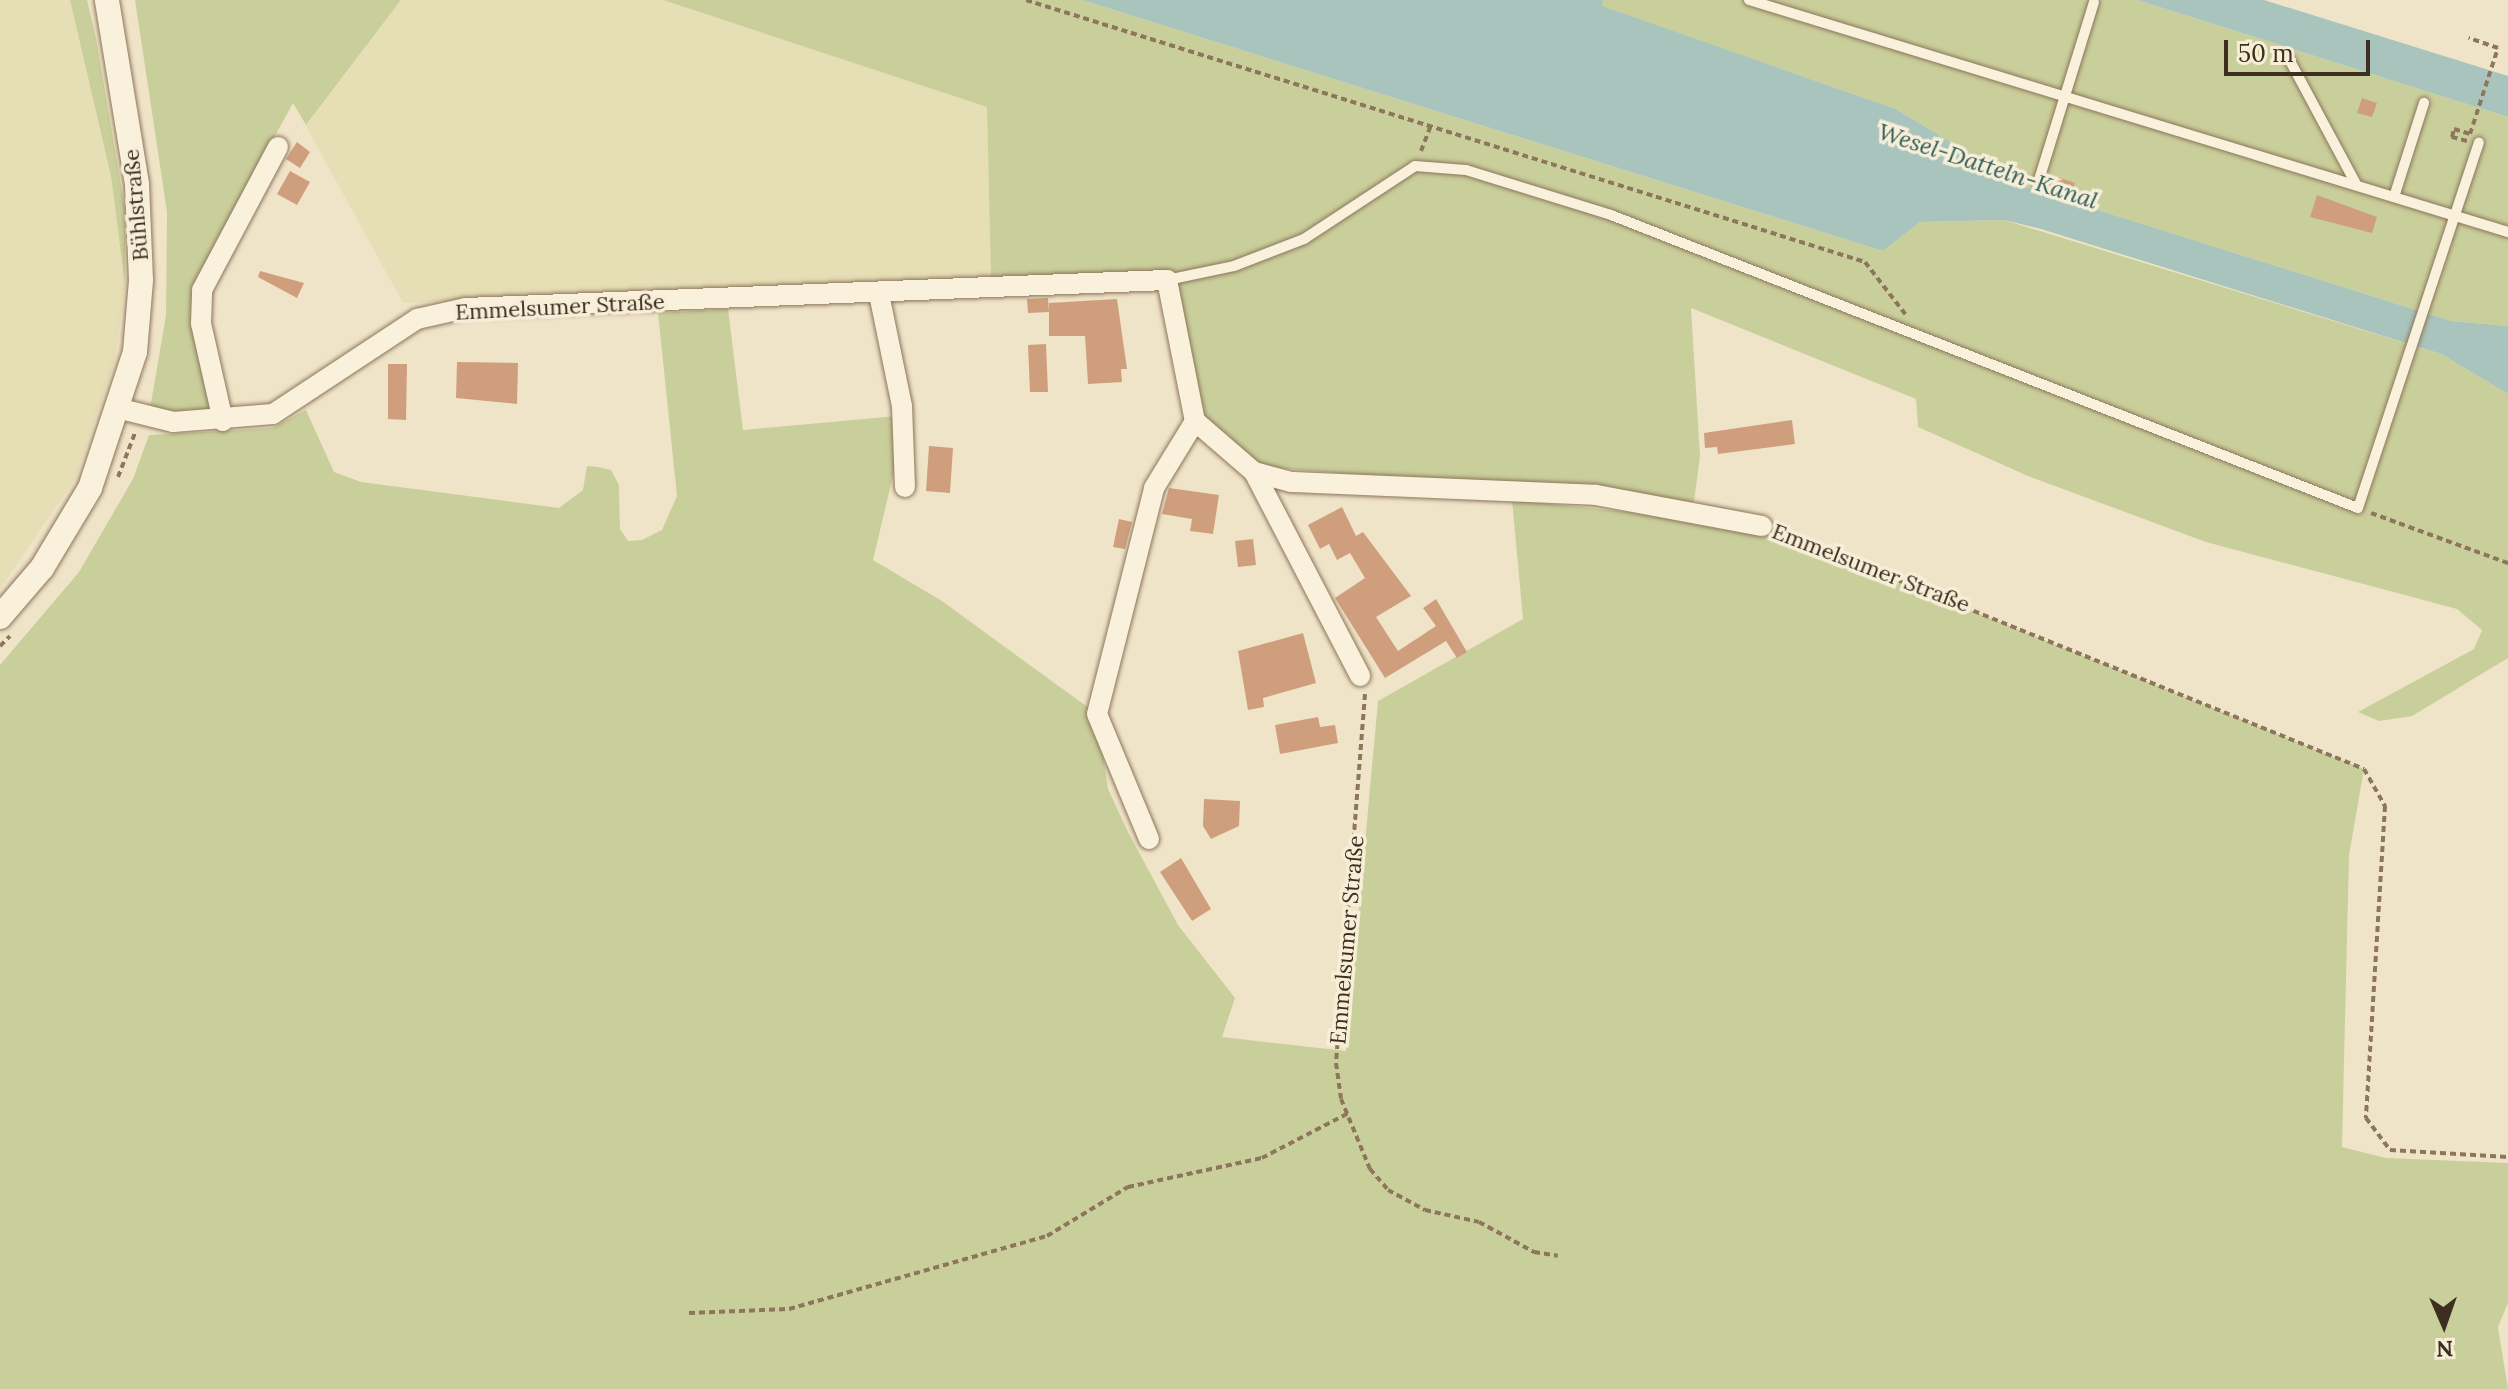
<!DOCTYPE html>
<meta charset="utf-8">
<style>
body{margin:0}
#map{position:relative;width:2508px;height:1389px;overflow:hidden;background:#f0e4c8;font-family:Lora,serif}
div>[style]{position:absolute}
.farmland>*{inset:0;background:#e6deb5}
.green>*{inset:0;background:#c9cf9b}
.water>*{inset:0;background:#a9c4bc}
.building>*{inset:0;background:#cf9f7d}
.path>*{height:4px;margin-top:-2px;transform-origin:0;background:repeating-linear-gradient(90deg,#8d765c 0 6px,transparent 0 10px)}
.roads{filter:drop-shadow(0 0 2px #8d765c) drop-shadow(0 0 2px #8d765c)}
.service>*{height:10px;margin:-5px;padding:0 5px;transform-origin:5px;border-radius:5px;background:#faf1dc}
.minor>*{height:20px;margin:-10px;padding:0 10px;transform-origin:10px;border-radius:10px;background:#faf1dc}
.tertiary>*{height:24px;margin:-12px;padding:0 12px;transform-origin:12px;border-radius:12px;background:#faf1dc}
span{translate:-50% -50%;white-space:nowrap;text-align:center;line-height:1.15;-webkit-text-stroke:7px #f7eed8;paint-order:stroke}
.street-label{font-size:22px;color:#3d2e20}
.water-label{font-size:24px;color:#2f5d5a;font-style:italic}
.north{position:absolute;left:2404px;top:1285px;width:80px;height:80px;-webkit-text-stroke:6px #f7eed8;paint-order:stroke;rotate:178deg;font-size:22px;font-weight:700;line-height:32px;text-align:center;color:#3d2e20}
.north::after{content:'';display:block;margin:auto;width:28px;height:36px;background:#3d2e20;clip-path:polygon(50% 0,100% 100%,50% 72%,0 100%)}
.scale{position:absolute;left:2224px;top:40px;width:146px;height:36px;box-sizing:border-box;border:4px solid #3d2e20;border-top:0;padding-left:10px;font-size:24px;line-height:28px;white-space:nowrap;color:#3d2e20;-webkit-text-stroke:6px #f7eed8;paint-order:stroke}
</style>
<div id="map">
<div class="farmland">
<div style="clip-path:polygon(0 0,70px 0,111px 176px,125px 285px,115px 360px,75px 479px,0 589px)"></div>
<div style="clip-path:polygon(401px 0,663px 0,987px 107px,991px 279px,403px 303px,306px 126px)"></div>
</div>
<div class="green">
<div style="clip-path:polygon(70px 0,87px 0,96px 38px,125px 209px,125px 285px,111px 176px)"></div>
<div style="clip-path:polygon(135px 0,401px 0,306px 125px,293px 103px,197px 278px,193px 323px,215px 414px,150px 409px,166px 315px,167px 212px)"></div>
<div style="clip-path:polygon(663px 0,1082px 0,1883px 251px,1920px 222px,2004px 220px,2441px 354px,2508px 394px,2508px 658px,2412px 716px,2379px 721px,2358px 712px,2474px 649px,2482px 630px,2457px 609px,2206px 542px,2028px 476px,1918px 427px,1916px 399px,1691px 308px,1700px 456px,1694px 502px,1264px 467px,1242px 456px,1203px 414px,1188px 371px,1174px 272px,991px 279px,987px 107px)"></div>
<div style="clip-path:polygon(1603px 0,2137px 0,2508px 117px,2508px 326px,2451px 321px,2025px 187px,1896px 109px,1601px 6px)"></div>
<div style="clip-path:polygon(728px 309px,743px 430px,897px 416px,901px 442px,873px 560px,942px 601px,1097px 714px,1108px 789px,1128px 832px,1178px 925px,1235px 998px,1222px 1037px,1346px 1051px,1378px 701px,1523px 619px,1512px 500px,1762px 526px,2364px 769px,2349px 855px,2342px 1147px,2386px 1158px,2508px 1163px,2508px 1303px,2498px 1327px,2508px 1389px,0 1389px,0 665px,79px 572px,133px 479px,149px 435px,272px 428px,306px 410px,334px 472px,361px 482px,559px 508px,583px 490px,587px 466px,598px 467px,611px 470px,619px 485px,620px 529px,628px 541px,642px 540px,662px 530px,677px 496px,658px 313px)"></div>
</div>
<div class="water">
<div style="clip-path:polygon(1082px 0,1603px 0,1602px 6px,1896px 109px,2025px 187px,2451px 321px,2508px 326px,2508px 394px,2441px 354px,2041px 229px,2004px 220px,1920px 222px,1883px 251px)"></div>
<div style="clip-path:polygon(2137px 0,2264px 0,2508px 76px,2508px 117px)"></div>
</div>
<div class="building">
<div style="clip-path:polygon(2362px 98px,2377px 103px,2372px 117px,2357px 113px)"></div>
<div style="clip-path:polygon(297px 142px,310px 152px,300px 168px,286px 159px)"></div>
<div style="clip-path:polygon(290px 171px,310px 182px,297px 205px,277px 194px)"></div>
<div style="clip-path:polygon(2049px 174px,2075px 183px,2071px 197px,2044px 189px)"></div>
<div style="clip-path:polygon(2317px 195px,2377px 217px,2372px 233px,2310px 217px)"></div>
<div style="clip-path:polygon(260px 271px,304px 283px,297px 298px,258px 277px)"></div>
<div style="clip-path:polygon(1048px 298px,1049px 312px,1028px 313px,1027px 299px)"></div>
<div style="clip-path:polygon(1117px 299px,1127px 369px,1121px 369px,1122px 382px,1088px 384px,1085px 336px,1049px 336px,1049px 303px)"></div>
<div style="clip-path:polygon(1046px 344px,1048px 392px,1030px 392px,1028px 345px)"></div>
<div style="clip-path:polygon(457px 362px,518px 363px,517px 404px,456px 398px)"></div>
<div style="clip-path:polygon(388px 364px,407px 364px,406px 420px,388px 419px)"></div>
<div style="clip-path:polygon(1792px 420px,1795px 444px,1718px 454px,1717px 447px,1705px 448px,1704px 433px)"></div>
<div style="clip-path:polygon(929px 446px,953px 448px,950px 493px,926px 491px)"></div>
<div style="clip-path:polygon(1169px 488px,1219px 495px,1213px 534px,1190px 531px,1192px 519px,1162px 514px)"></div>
<div style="clip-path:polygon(1342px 507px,1356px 536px,1363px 532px,1411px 596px,1376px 617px,1398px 651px,1436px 626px,1423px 608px,1436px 599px,1467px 652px,1457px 658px,1446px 641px,1385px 678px,1335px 598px,1365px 578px,1350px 553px,1337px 560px,1329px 544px,1320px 549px,1308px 525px)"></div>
<div style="clip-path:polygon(1119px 519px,1132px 522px,1125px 549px,1113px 547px)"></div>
<div style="clip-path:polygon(1253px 539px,1256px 565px,1238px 567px,1235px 541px)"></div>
<div style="clip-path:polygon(1303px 633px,1316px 683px,1263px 698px,1264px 707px,1248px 710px,1238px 651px)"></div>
<div style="clip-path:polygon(1318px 717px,1320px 727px,1335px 725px,1338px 743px,1280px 754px,1275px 725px)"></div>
<div style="clip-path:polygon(1204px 799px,1240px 801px,1239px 826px,1211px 839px,1203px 826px)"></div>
<div style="clip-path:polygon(1181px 858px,1211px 909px,1192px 921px,1160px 872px)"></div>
</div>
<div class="path">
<div style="left:1026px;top:0;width:879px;rotate:17.34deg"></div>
<div style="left:1865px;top:262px;width:67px;rotate:52.3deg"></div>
<div style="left:2467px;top:141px;width:16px;rotate:-165deg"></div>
<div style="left:2452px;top:137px;width:8px;rotate:-76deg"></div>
<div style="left:2454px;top:129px;width:17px;rotate:17deg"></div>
<div style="left:2470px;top:134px;width:90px;rotate:-72deg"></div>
<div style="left:2498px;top:48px;width:31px;rotate:-161deg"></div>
<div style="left:1421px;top:151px;width:25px;rotate:-69deg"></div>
<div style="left:118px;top:477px;width:47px;rotate:-68.9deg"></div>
<div style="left:2371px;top:513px;width:146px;rotate:20.1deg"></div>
<div style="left:1779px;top:532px;width:631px;rotate:22.05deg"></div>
<div style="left:2364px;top:769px;width:43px;rotate:60.4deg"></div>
<div style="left:2385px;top:806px;width:313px;rotate:93.5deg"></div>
<div style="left:2366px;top:1118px;width:40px;rotate:53deg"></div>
<div style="left:2390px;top:1150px;width:118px;rotate:3.4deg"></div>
<div style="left:0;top:646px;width:14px;rotate:-45deg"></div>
<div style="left:1365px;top:694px;width:370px;rotate:94.5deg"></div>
<div style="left:1336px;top:1063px;width:36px;rotate:82deg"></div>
<div style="left:1341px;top:1099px;width:76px;rotate:67.5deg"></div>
<div style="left:1370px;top:1169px;width:28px;rotate:49deg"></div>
<div style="left:1388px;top:1190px;width:42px;rotate:28.4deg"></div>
<div style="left:1425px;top:1210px;width:55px;rotate:12.5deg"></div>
<div style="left:1479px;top:1222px;width:63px;rotate:28.6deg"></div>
<div style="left:1534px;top:1252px;width:24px;rotate:9deg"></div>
<div style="left:689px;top:1313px;width:100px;rotate:-2.3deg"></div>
<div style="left:789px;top:1309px;width:268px;rotate:-15.8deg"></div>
<div style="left:1047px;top:1236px;width:95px;rotate:-31.2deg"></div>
<div style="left:1128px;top:1187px;width:137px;rotate:-12.2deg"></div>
<div style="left:1262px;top:1158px;width:96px;rotate:-27.4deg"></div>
</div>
<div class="roads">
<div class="service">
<div style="left:1749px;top:0;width:794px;rotate:17deg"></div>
<div style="left:2289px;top:59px;width:142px;rotate:61.8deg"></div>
<div style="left:2038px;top:183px;width:189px;rotate:-72.8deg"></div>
<div style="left:2394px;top:197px;width:99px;rotate:-72.3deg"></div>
<div style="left:1167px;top:280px;width:68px;rotate:-11.8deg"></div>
<div style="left:1234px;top:266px;width:75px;rotate:-21.1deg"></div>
<div style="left:1304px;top:239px;width:133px;rotate:-33.3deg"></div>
<div style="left:1415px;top:166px;width:51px;rotate:4.5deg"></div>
<div style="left:1466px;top:170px;width:152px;rotate:17.2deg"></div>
<div style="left:1611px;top:215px;width:802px;rotate:21.42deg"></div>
<div style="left:2358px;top:508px;width:385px;rotate:-71.7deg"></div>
</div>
<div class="minor">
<div style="left:879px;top:294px;width:114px;rotate:78.4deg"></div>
<div style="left:902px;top:406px;width:81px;rotate:87.9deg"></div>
<div style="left:121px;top:409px;width:54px;rotate:14deg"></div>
<div style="left:173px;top:422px;width:100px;rotate:-4.6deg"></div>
<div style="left:273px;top:414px;width:173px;rotate:-33.4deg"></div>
<div style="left:417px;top:319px;width:50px;rotate:-12.7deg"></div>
<div style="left:466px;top:308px;width:702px;rotate:-2.29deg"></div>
<div style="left:1167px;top:280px;width:144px;rotate:78.8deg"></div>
<div style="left:1195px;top:421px;width:78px;rotate:40.8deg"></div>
<div style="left:1254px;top:472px;width:38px;rotate:15deg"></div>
<div style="left:1291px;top:482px;width:305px;rotate:2.4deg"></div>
<div style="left:1596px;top:495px;width:169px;rotate:10.6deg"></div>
<div style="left:223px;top:421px;width:100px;rotate:-102.7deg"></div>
<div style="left:201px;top:323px;width:33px;rotate:-88deg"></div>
<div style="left:202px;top:290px;width:162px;rotate:-62deg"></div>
<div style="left:1254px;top:472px;width:230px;rotate:62.5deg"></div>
<div style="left:1149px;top:839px;width:135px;rotate:-112.6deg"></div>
<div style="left:1097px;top:714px;width:233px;rotate:-75.8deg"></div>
<div style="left:1154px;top:488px;width:79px;rotate:-58.5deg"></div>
</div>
<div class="tertiary">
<div style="left:0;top:617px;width:65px;rotate:-49.4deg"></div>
<div style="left:42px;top:568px;width:93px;rotate:-59deg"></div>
<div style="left:90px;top:488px;width:143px;rotate:-71.7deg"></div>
<div style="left:135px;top:352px;width:72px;rotate:-85.2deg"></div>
<div style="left:141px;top:280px;width:96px;rotate:-92.4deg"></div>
<div style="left:137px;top:184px;width:186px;rotate:-99.3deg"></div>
</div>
</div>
<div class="street-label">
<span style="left:136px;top:205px;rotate:-95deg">Bühlstraße</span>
<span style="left:560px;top:307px;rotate:-3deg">Emmelsumer Straße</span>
<span style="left:1871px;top:568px;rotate:21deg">Emmelsumer Straße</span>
<span style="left:1347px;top:940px;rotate:-85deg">Emmelsumer Straße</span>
</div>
<div class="water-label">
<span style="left:1988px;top:166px;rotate:18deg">Wesel-Datteln-Kanal</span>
</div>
<div class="north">N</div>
<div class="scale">50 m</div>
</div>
